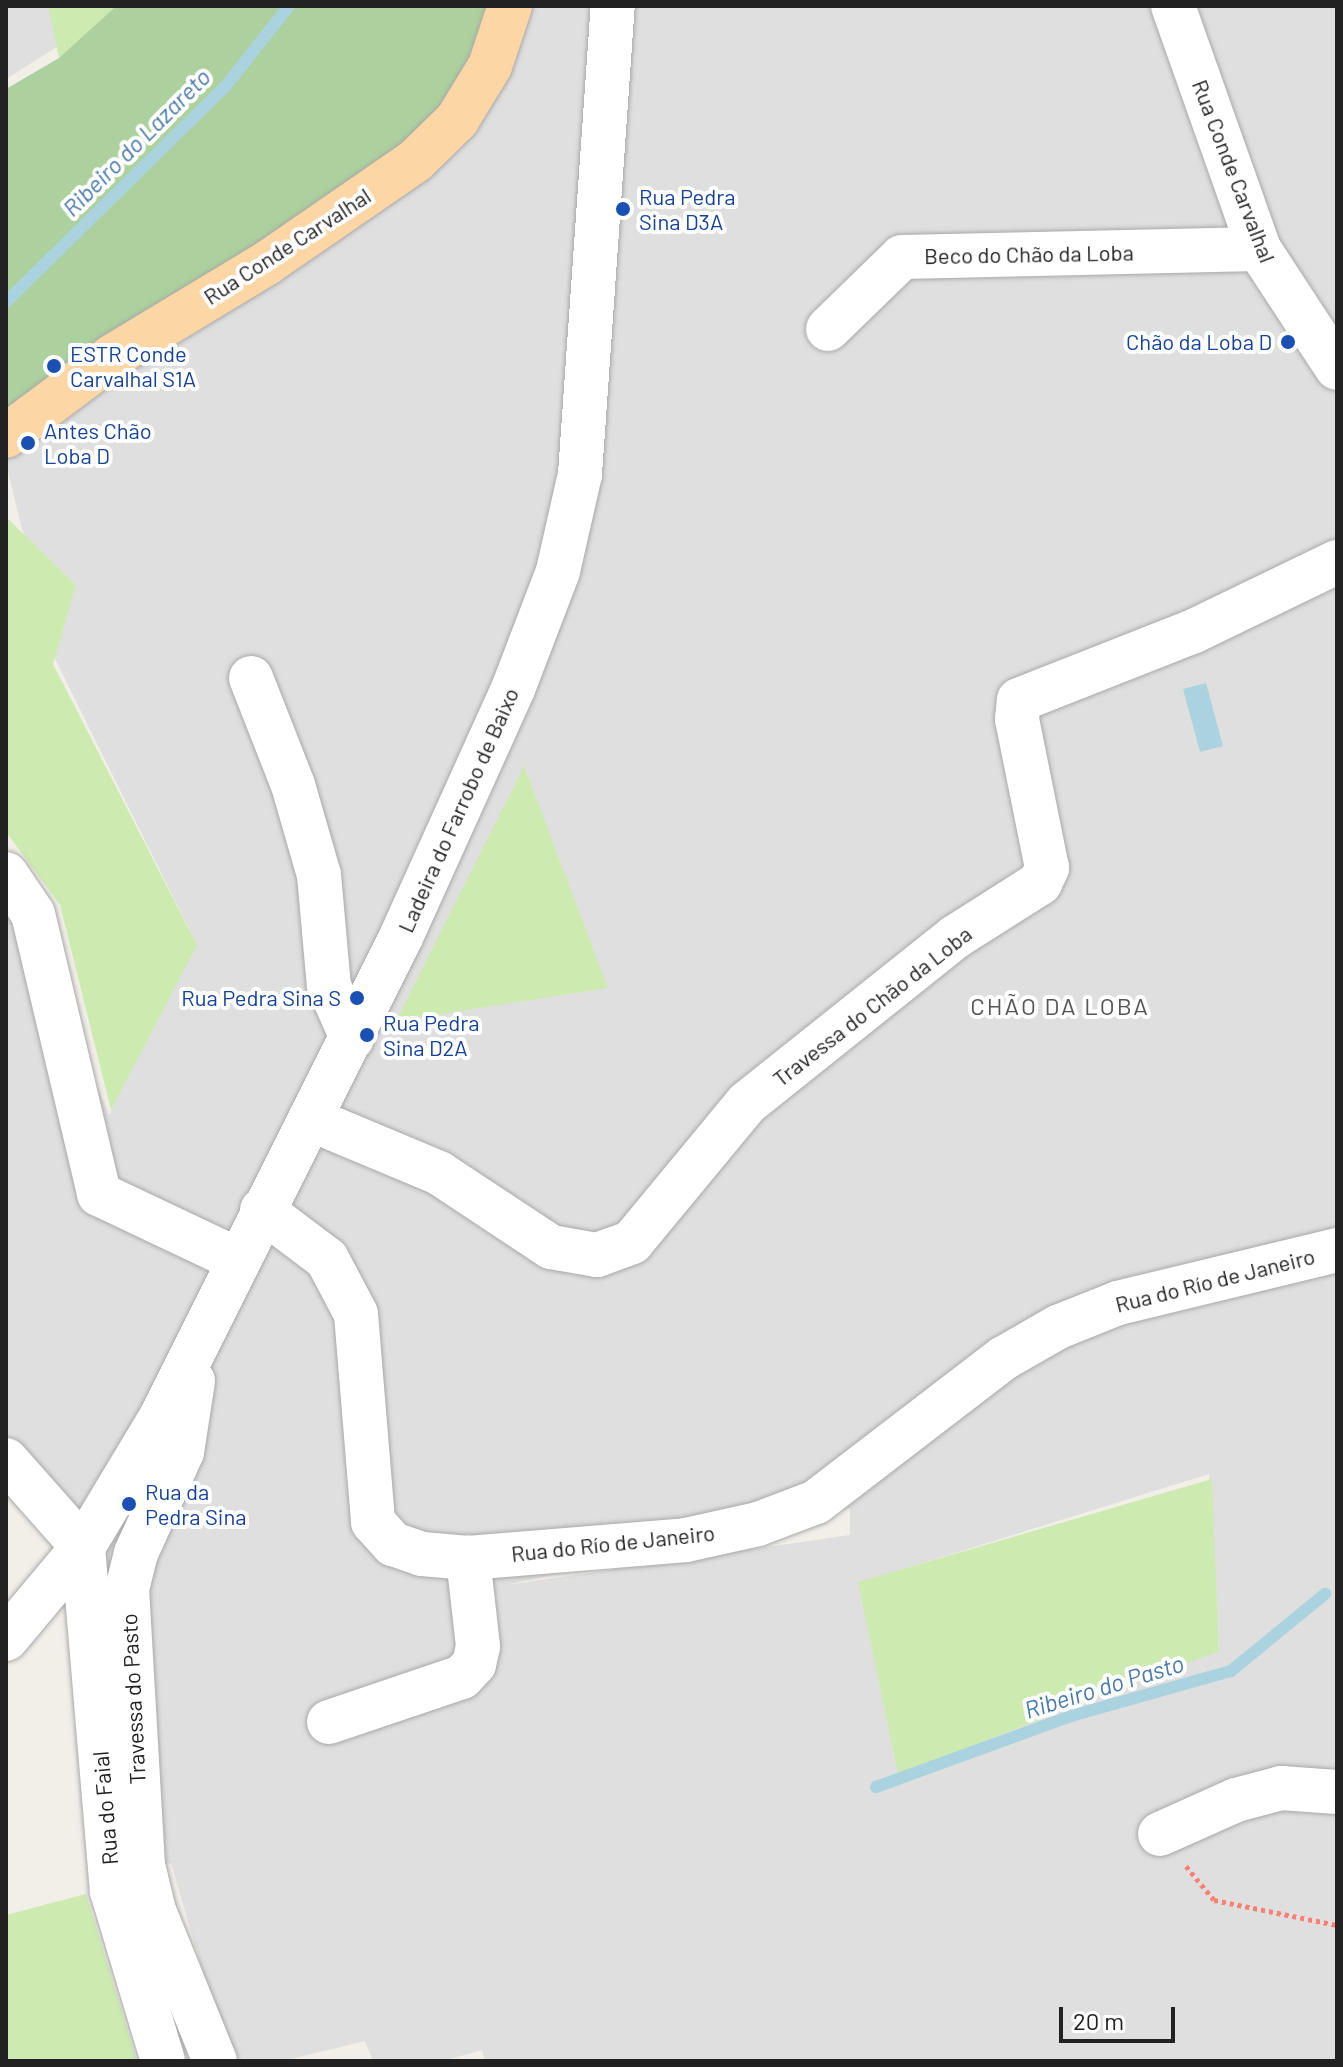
<!DOCTYPE html>
<meta charset="utf-8">
<style>
body{margin:0}
#map{position:relative;width:1343px;height:2067px;overflow:hidden;background:#f2efe9;font-family:Barlow,sans-serif}
div>[style]{position:absolute}
.residential>*{inset:0;background:#e0dfdf}
.grass>*{inset:0;background:#cdebb0}
.forest>*{inset:0;background:#add19e}
.water>*{inset:0;background:#aad3df}
.stream>*{height:12px;margin:-6px;padding:0 6px;transform-origin:6px;border-radius:6px;background:#aad3df}
.path>*{height:5px;margin-top:-2.5px;transform-origin:0;background:repeating-linear-gradient(90deg,#fa8072 0 4px,transparent 0 8px)}
.roads{filter:drop-shadow(0 0 2px #a9a9a9) drop-shadow(0 0 2px #a9a9a9)}
.minor>*{height:44px;margin:-22px;padding:0 22px;transform-origin:22px;border-radius:22px;background:#fff}
.major>*{height:44px;margin:-22px;padding:0 22px;transform-origin:22px;border-radius:22px;background:#fcd6a4}
.dots>*{width:22px;height:22px;translate:-50% -50%;box-sizing:border-box;border:4px solid #fff;border-radius:50%}
span{translate:-50% -50%;white-space:nowrap;text-align:center;line-height:1.15;-webkit-text-stroke:8px #fff;paint-order:stroke}
.street-label{font-size:22px;color:#222}
.transit-label{font-size:22px;color:#164399}
.left{translate:0 -50%;text-align:left}
.right{translate:-100% -50%;text-align:right}
.water-label{font-size:24px;color:#4a7aab;font-style:italic}
.neighbourhood-label{font-size:24px;color:#555;letter-spacing:2px}
.frame{position:absolute;inset:0;border:8px solid #222;pointer-events:none}
.scale{position:absolute;left:1059px;top:2007px;width:116px;height:36px;box-sizing:border-box;border:4px solid #222;border-top:0;padding-left:10px;font-size:24px;line-height:28px;white-space:nowrap;color:#222;-webkit-text-stroke:6px #fff;paint-order:stroke}
</style>
<div id="map">
<div class="residential">
<div style="clip-path:polygon(6px 6px,50px 6px,57px 47px,6px 79px)"></div>
<div style="clip-path:polygon(evenodd,494px 6px,1337px 6px,1337px 2061px,485px 2061px,482px 2050px,444px 2061px,373px 2061px,365px 2041px,283px 2061px,229px 2061px,171px 1863px,117px 1878px,67px 1541px,6px 1471px,6px 861px,109px 1115px,193px 937px,53px 655px,6px 464px,6px 430px,494px 6px,1209px 1474px,1219px 1646px,898px 1773px,859px 1583px,1209px 1474px,494px 6px,850px 1508px,850px 1535px,506px 1585px,809px 1522px,850px 1508px)"></div>
</div>
<div class="grass">
<div style="clip-path:polygon(48px 6px,116px 6px,59px 58px)"></div>
<div style="clip-path:polygon(6px 517px,76px 585px,53px 664px,197px 945px,111px 1110px,60px 905px,6px 832px)"></div>
<div style="clip-path:polygon(524px 766px,608px 988px,396px 1021px)"></div>
<div style="clip-path:polygon(1212px 1479px,1219px 1651px,898px 1774px,858px 1582px)"></div>
<div style="clip-path:polygon(86px 1894px,137px 2061px,6px 2061px,6px 1915px)"></div>
</div>
<div class="forest">
<div style="clip-path:polygon(116px 6px,510px 6px,457px 120px,6px 436px,6px 89px,59px 58px)"></div>
</div>
<div class="water">
<div style="clip-path:polygon(1206px 683px,1223px 746px,1200px 752px,1183px 689px)"></div>
</div>
<div class="stream">
<div style="left:6px;top:302px;width:307px;rotate:-44.5deg"></div>
<div style="left:225px;top:87px;width:103px;rotate:-51.7deg"></div>
<div style="left:876px;top:1787px;width:208px;rotate:-20deg"></div>
<div style="left:1071px;top:1716px;width:166px;rotate:-15.7deg"></div>
<div style="left:1231px;top:1671px;width:122px;rotate:-39.3deg"></div>
</div>
<div class="path">
<div style="left:1186px;top:1866px;width:44px;rotate:50.5deg"></div>
<div style="left:1214px;top:1900px;width:126px;rotate:11.5deg"></div>
</div>
<div class="roads">
<div class="minor">
<div style="left:1173px;top:6px;width:258px;rotate:70.5deg"></div>
<div style="left:1259px;top:249px;width:142px;rotate:56.8deg"></div>
<div style="left:828px;top:329px;width:103px;rotate:-44.2deg"></div>
<div style="left:902px;top:257px;width:357px;rotate:-1.3deg"></div>
<div style="left:251px;top:678px;width:115px;rotate:68.6deg"></div>
<div style="left:293px;top:785px;width:94px;rotate:73.9deg"></div>
<div style="left:319px;top:875px;width:111px;rotate:84.9deg"></div>
<div style="left:329px;top:986px;width:57px;rotate:66.1deg"></div>
<div style="left:6px;top:874px;width:48px;rotate:56deg"></div>
<div style="left:33px;top:914px;width:288px;rotate:76.7deg"></div>
<div style="left:99px;top:1194px;width:154px;rotate:25.4deg"></div>
<div style="left:310px;top:1119px;width:140px;rotate:22.7deg"></div>
<div style="left:439px;top:1173px;width:134px;rotate:33.5deg"></div>
<div style="left:551px;top:1247px;width:47px;rotate:9.9deg"></div>
<div style="left:597px;top:1255px;width:37px;rotate:-20deg"></div>
<div style="left:632px;top:1242px;width:180px;rotate:-50.4deg"></div>
<div style="left:747px;top:1103px;width:266px;rotate:-38.6deg"></div>
<div style="left:955px;top:937px;width:101px;rotate:-32.4deg"></div>
<div style="left:1040px;top:883px;width:17px;rotate:-65deg"></div>
<div style="left:1047px;top:868px;width:152px;rotate:-101.4deg"></div>
<div style="left:1017px;top:719px;width:19px;rotate:-84deg"></div>
<div style="left:1019px;top:700px;width:188px;rotate:-21.5deg"></div>
<div style="left:1194px;top:631px;width:159px;rotate:-25.8deg"></div>
<div style="left:262px;top:1210px;width:81px;rotate:37deg"></div>
<div style="left:327px;top:1259px;width:62px;rotate:62.2deg"></div>
<div style="left:356px;top:1314px;width:209px;rotate:85.3deg"></div>
<div style="left:373px;top:1522px;width:30px;rotate:48deg"></div>
<div style="left:393px;top:1544px;width:31px;rotate:19deg"></div>
<div style="left:422px;top:1554px;width:46px;rotate:5deg"></div>
<div style="left:468px;top:1558px;width:219px;rotate:-4.7deg"></div>
<div style="left:686px;top:1540px;width:74px;rotate:-12.5deg"></div>
<div style="left:758px;top:1524px;width:62px;rotate:-20.8deg"></div>
<div style="left:816px;top:1502px;width:237px;rotate:-37.5deg"></div>
<div style="left:1004px;top:1358px;width:62px;rotate:-29.9deg"></div>
<div style="left:1058px;top:1327px;width:65px;rotate:-21.8deg"></div>
<div style="left:1118px;top:1303px;width:225px;rotate:-13.6deg"></div>
<div style="left:193px;top:1381px;width:72px;rotate:98.8deg"></div>
<div style="left:182px;top:1452px;width:111px;rotate:114.5deg"></div>
<div style="left:136px;top:1553px;width:36px;rotate:104deg"></div>
<div style="left:127px;top:1588px;width:277px;rotate:86.7deg"></div>
<div style="left:143px;top:1865px;width:47px;rotate:76.6deg"></div>
<div style="left:154px;top:1911px;width:162px;rotate:67.9deg"></div>
<div style="left:6px;top:1460px;width:116px;rotate:48.5deg"></div>
<div style="left:83px;top:1547px;width:345px;rotate:85.2deg"></div>
<div style="left:112px;top:1891px;width:177px;rotate:73.3deg"></div>
<div style="left:6px;top:1639px;width:120px;rotate:-50.1deg"></div>
<div style="left:83px;top:1547px;width:152px;rotate:-59deg"></div>
<div style="left:161px;top:1417px;width:537px;rotate:-63.43deg"></div>
<div style="left:401px;top:937px;width:272px;rotate:-65.7deg"></div>
<div style="left:513px;top:689px;width:126px;rotate:-69.1deg"></div>
<div style="left:558px;top:571px;width:99px;rotate:-77.2deg"></div>
<div style="left:580px;top:474px;width:469px;rotate:-86deg"></div>
<div style="left:329px;top:1722px;width:140px;rotate:-18.7deg"></div>
<div style="left:462px;top:1677px;width:18px;rotate:-47deg"></div>
<div style="left:474px;top:1664px;width:18px;rotate:-77deg"></div>
<div style="left:478px;top:1646px;width:89px;rotate:-96.5deg"></div>
<div style="left:1160px;top:1834px;width:83px;rotate:-24.1deg"></div>
<div style="left:1236px;top:1800px;width:47px;rotate:-14.9deg"></div>
<div style="left:1281px;top:1788px;width:56px;rotate:4.1deg"></div>
</div>
<div class="major">
<div style="left:6px;top:436px;width:134px;rotate:-36.8deg"></div>
<div style="left:113px;top:356px;width:180px;rotate:-31.1deg"></div>
<div style="left:267px;top:263px;width:180px;rotate:-34.6deg"></div>
<div style="left:415px;top:161px;width:59px;rotate:-44.3deg"></div>
<div style="left:457px;top:120px;width:63px;rotate:-58.6deg"></div>
<div style="left:490px;top:66px;width:63px;rotate:-71.6deg"></div>
</div>
</div>
<div class="dots">
<div style="left:623px;top:209px;background:#1a4fb4"></div>
<div style="left:1288px;top:342px;background:#1a4fb4"></div>
<div style="left:54px;top:366px;background:#1a4fb4"></div>
<div style="left:28px;top:443px;background:#1a4fb4"></div>
<div style="left:357px;top:998px;background:#1a4fb4"></div>
<div style="left:367px;top:1035px;background:#1a4fb4"></div>
<div style="left:129px;top:1504px;background:#1a4fb4"></div>
</div>
<div class="street-label">
<span style="left:1234px;top:171px;rotate:69deg">Rua Conde Carvalhal</span>
<span style="left:287px;top:246px;rotate:-33deg">Rua Conde Carvalhal</span>
<span style="left:1029px;top:254px;rotate:-1deg">Beco do Chão da Loba</span>
<span style="left:458px;top:810px;rotate:-66deg">Ladeira do Farrobo de Baixo</span>
<span style="left:872px;top:1006px;rotate:-38deg">Travessa do Chão da Loba</span>
<span style="left:1215px;top:1280px;rotate:-14deg">Rua do Río de Janeiro</span>
<span style="left:613px;top:1543px;rotate:-6deg">Rua do Río de Janeiro</span>
<span style="left:133px;top:1699px;rotate:-93deg">Travessa do Pasto</span>
<span style="left:105px;top:1808px;rotate:-95deg">Rua do Faial</span>
</div>
<div class="transit-label">
<span class="left" style="left:639px;top:209px">Rua Pedra<br>Sina D3A</span>
<span class="right" style="left:1272px;top:342px">Chão da Loba D</span>
<span class="left" style="left:70px;top:366px">ESTR Conde<br>Carvalhal S1A</span>
<span class="left" style="left:44px;top:443px">Antes Chão<br>Loba D</span>
<span class="right" style="left:341px;top:998px">Rua Pedra Sina S</span>
<span class="left" style="left:383px;top:1035px">Rua Pedra<br>Sina D2A</span>
<span class="left" style="left:145px;top:1504px">Rua da<br>Pedra Sina</span>
</div>
<div class="water-label">
<span style="left:136px;top:142px;rotate:-45deg">Ribeiro do Lazareto</span>
<span style="left:1104px;top:1686px;rotate:-17deg">Ribeiro do Pasto</span>
</div>
<div class="neighbourhood-label">
<span style="left:1060px;top:1006px">CHÃO DA LOBA</span>
</div>
<div class="frame"></div>
<div class="scale">20 m</div>
</div>
